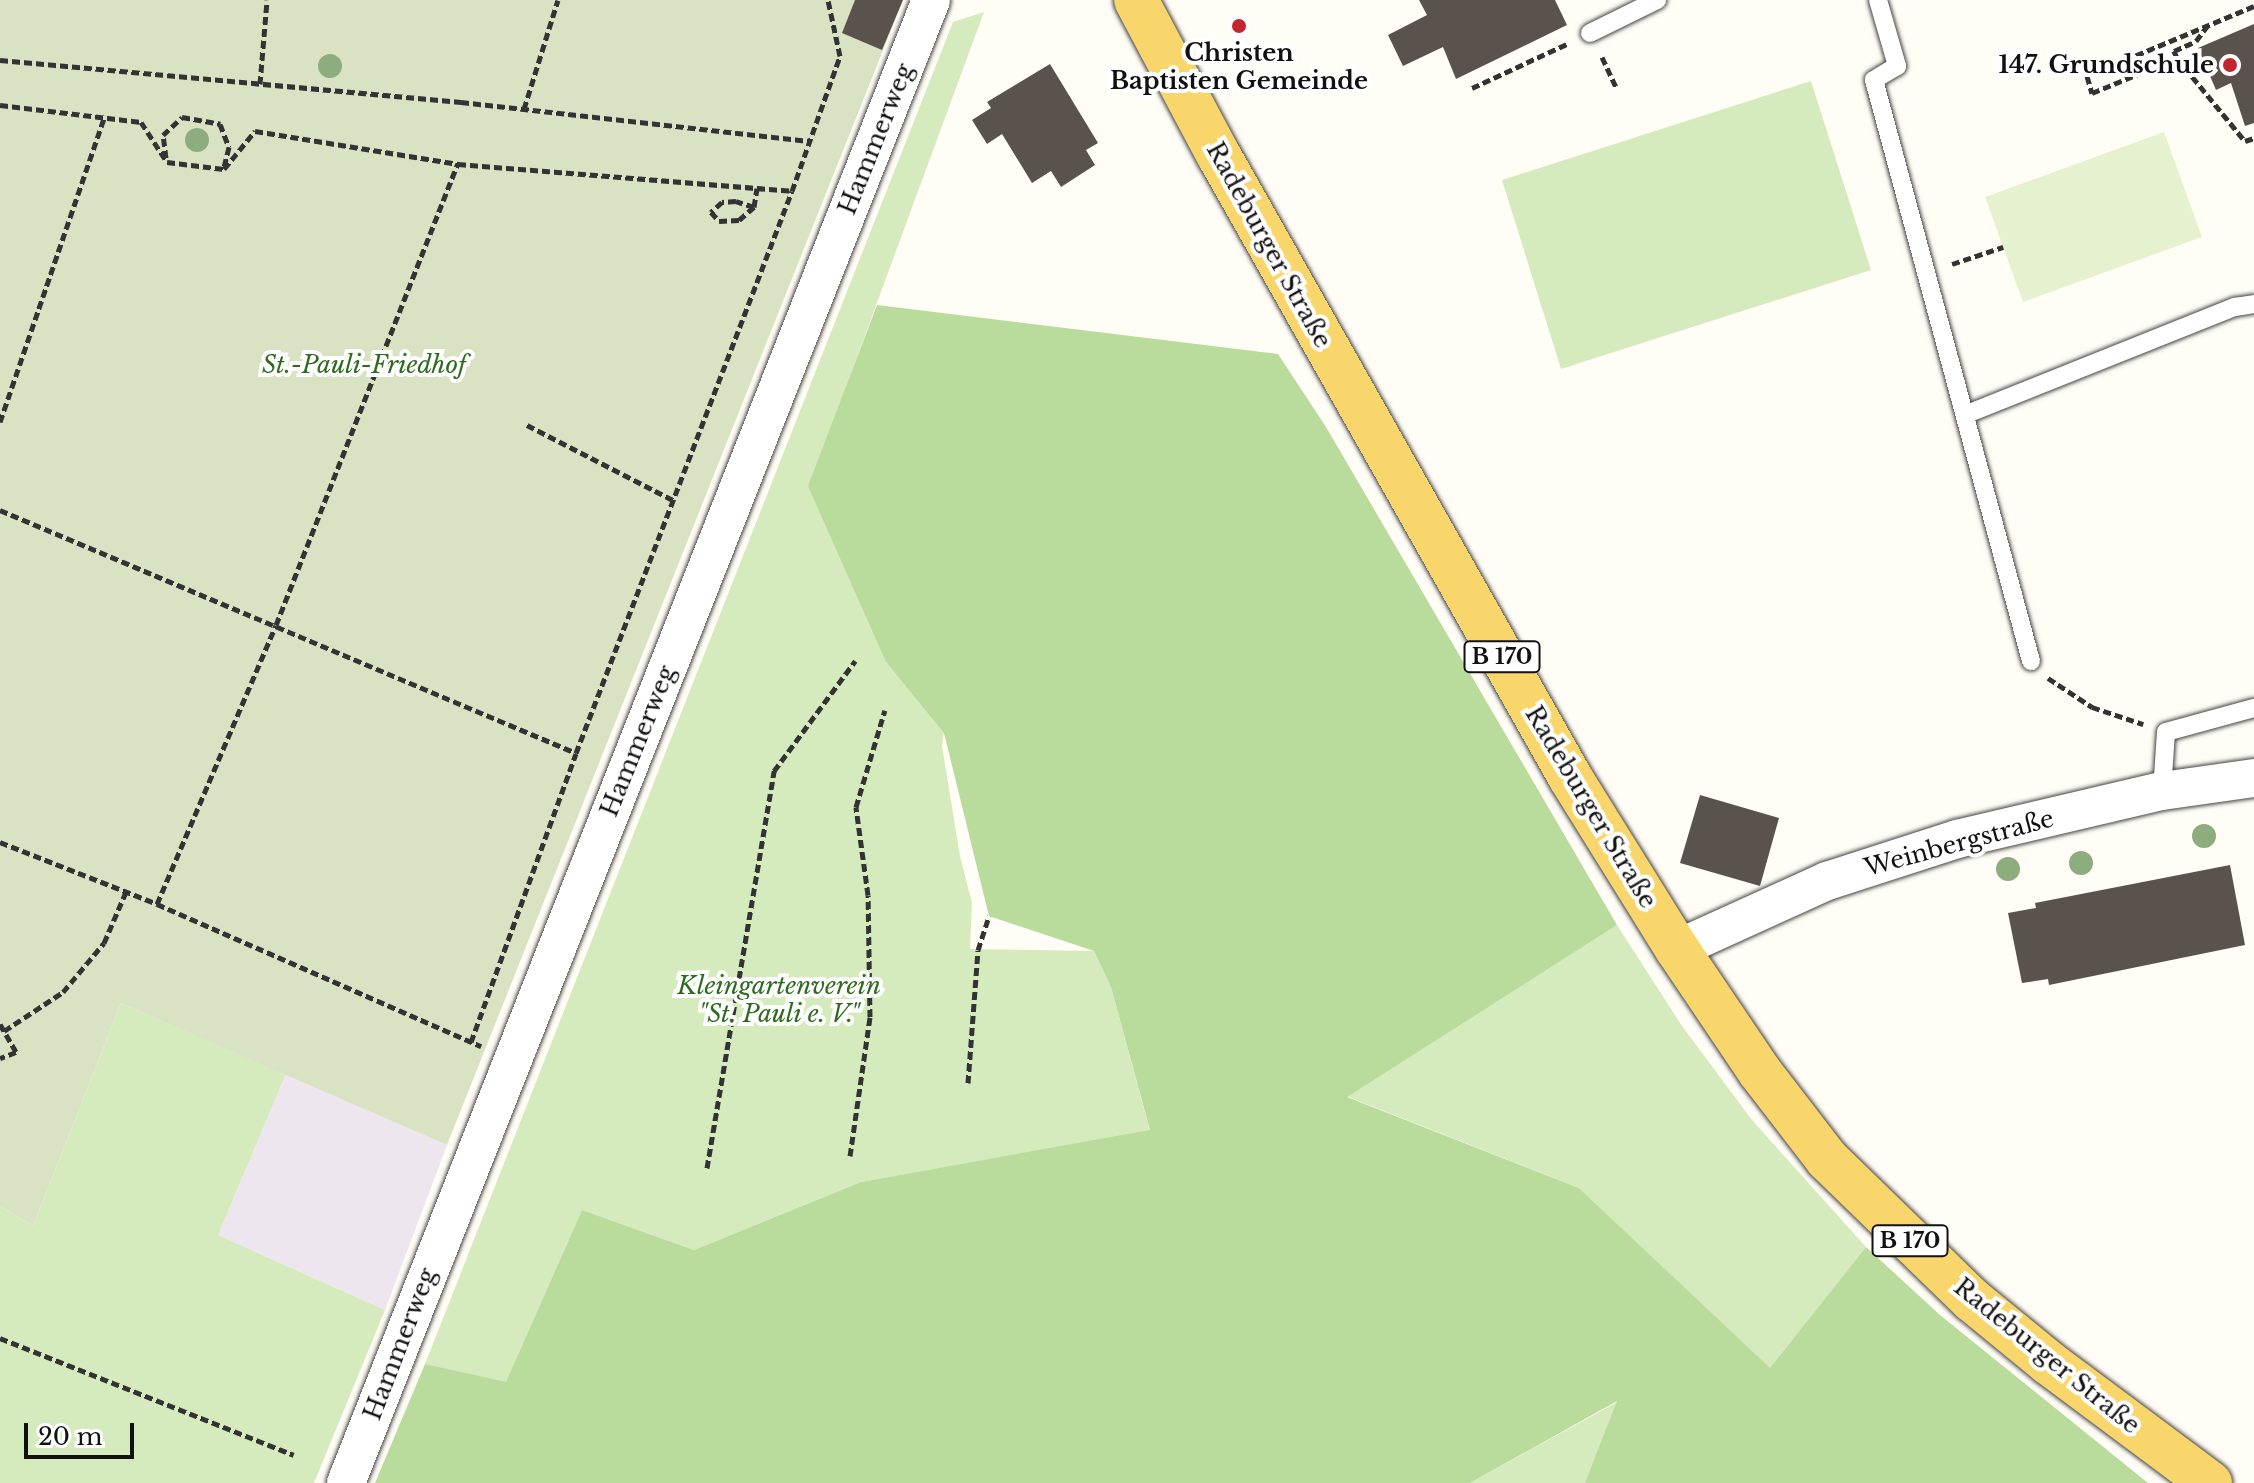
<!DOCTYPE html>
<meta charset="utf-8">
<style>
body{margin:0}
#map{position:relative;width:2254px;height:1483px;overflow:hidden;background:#fffdf5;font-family:"Libre Baskerville",serif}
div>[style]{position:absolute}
.industrial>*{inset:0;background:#eee6ef}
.green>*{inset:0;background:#d5ebbd}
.forest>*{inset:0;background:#b9dc9c}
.cemetery>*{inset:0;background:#d9e3c4}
.pitch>*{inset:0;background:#e6f2cf}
.building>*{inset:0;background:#5a524d}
.path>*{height:5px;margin-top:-2.5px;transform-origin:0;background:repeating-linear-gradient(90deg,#333 0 8px,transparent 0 12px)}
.roads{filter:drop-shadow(0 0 2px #444) drop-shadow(0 0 2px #444)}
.lane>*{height:18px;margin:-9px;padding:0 9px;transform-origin:9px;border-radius:9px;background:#fff}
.street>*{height:38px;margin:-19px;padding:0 19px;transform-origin:19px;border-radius:19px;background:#fff}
.primary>*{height:44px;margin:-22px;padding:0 22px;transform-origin:22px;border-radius:22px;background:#f9d66b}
.trees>*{width:24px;height:24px;margin:-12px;border-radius:50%;background:#8dad7f}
.dots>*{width:22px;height:22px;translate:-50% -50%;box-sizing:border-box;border:4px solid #fff;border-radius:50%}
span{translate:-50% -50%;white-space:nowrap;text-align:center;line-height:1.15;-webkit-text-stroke:8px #fff;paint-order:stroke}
.shield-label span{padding:2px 6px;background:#fff;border:2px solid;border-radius:6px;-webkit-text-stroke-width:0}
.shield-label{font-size:22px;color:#111;font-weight:700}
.poi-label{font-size:24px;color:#111;font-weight:700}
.right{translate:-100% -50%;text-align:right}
.street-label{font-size:24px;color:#111}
.park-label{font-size:24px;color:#2f6b1f;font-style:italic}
.scale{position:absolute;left:24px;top:1423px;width:110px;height:36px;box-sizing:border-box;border:4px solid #111;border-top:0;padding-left:10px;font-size:24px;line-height:28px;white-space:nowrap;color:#111;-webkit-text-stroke:6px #fff;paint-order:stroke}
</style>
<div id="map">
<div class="industrial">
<div style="clip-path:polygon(286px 1074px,447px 1145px,385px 1310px,218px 1235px)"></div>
</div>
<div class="green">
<div style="clip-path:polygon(984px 12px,843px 395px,886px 662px,944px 732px,942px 746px,960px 856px,972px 903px,970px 949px,1094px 951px,1111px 987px,1150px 1131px,861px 1182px,694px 1250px,582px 1210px,506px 1383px,425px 1364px,953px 22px)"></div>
<div style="clip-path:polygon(1811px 81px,1871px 270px,1561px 369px,1502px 180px)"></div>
<div style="clip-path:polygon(1617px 925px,1682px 1026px,1752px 1120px,1866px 1247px,1770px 1369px,1579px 1188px,1346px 1096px)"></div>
<div style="clip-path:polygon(121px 1003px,286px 1074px,218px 1235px,385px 1310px,314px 1483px,0 1483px,0 1206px,33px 1226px)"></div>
<div style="clip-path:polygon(1619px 1401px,1585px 1483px,1470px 1483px)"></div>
</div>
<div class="forest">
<div style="clip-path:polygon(877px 305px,1278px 354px,1326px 427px,1617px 925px,1347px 1097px,1579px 1188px,1770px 1368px,1866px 1247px,1940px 1315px,2148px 1483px,1585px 1483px,1617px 1401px,1470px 1483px,375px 1483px,425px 1364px,506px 1382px,582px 1210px,694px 1250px,861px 1182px,1150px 1130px,1111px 987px,1094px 951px,989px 916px,944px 733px,886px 662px,808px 486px)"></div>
</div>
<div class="cemetery">
<div style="clip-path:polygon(0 0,903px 0,447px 1145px,121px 1003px,33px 1226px,0 1206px)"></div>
</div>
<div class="pitch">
<div style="clip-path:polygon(2164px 132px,2202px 237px,2023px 302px,1985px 197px)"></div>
</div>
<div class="building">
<div style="clip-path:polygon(855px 0,903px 0,882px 50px,842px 33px)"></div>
<div style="clip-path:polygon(1419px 0,1555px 0,1567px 25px,1456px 79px,1443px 47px,1403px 66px,1388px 35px,1427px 15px)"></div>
<div style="clip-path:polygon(2254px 24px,2254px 123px,2245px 126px,2231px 83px,2216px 90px,2198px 48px)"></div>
<div style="clip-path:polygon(1050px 64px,1098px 143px,1086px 150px,1095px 165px,1061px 187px,1051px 171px,1032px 183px,1002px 134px,987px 144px,972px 120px,991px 108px,987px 102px)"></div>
<div style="clip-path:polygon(1700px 795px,1779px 818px,1760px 886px,1680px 863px)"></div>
<div style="clip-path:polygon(2230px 865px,2245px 945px,2049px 985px,2048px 979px,2022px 983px,2008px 913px,2036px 908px,2035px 903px)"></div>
</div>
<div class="path">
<div style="left:2254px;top:6px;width:181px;rotate:157.3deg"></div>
<div style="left:2087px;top:76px;width:18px;rotate:74deg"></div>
<div style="left:2092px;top:93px;width:92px;rotate:-22.4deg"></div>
<div style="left:2177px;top:58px;width:107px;rotate:50.7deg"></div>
<div style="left:2245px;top:141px;width:9px;rotate:-18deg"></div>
<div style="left:1602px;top:57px;width:35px;rotate:65deg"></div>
<div style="left:2177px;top:58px;width:8px;rotate:-113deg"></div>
<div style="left:2174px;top:51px;width:24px;rotate:-24deg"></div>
<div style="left:2196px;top:41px;width:20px;rotate:-53deg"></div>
<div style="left:0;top:60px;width:463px;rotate:5.2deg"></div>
<div style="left:461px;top:102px;width:350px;rotate:6.4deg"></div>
<div style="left:260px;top:84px;width:84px;rotate:-85.2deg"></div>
<div style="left:1472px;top:88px;width:107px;rotate:-24.9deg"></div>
<div style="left:0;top:105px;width:142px;rotate:6.9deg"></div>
<div style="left:141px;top:122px;width:48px;rotate:57deg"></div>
<div style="left:167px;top:162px;width:57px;rotate:7deg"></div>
<div style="left:224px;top:169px;width:49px;rotate:-50.8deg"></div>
<div style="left:255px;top:131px;width:206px;rotate:9.2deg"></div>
<div style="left:458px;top:164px;width:335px;rotate:4.6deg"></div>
<div style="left:524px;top:109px;width:114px;rotate:-72.7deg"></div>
<div style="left:166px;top:158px;width:23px;rotate:-97deg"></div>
<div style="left:163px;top:135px;width:26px;rotate:-43deg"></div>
<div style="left:182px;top:117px;width:39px;rotate:10deg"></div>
<div style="left:220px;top:124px;width:25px;rotate:69deg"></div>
<div style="left:229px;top:147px;width:21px;rotate:104deg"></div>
<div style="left:754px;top:207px;width:19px;rotate:-162deg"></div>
<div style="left:736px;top:201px;width:14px;rotate:176deg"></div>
<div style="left:722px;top:202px;width:15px;rotate:138deg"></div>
<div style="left:711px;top:212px;width:12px;rotate:48deg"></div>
<div style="left:719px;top:221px;width:20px;rotate:-3deg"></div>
<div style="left:739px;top:220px;width:20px;rotate:-41deg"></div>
<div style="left:754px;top:207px;width:19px;rotate:-81deg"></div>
<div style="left:1952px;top:264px;width:54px;rotate:-18.4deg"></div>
<div style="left:0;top:422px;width:324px;rotate:-71.1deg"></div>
<div style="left:527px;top:425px;width:164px;rotate:27.2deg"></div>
<div style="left:0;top:510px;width:625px;rotate:22.87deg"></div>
<div style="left:2048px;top:678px;width:53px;rotate:33.4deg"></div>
<div style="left:2092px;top:707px;width:54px;rotate:18.4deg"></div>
<div style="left:0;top:842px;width:169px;rotate:21.5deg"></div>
<div style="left:157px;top:904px;width:354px;rotate:23.7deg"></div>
<div style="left:157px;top:904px;width:303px;rotate:-66.9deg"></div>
<div style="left:276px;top:625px;width:496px;rotate:-68.5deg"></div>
<div style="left:0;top:1024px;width:32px;rotate:60deg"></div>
<div style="left:16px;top:1052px;width:17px;rotate:159deg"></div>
<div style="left:4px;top:1031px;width:71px;rotate:-33.5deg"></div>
<div style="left:63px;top:992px;width:64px;rotate:-50.1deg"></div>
<div style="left:104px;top:943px;width:56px;rotate:-66.7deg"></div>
<div style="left:471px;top:1042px;width:307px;rotate:-70deg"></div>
<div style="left:576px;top:753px;width:602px;rotate:-68.98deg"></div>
<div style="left:792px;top:191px;width:143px;rotate:-70.4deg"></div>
<div style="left:840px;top:56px;width:57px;rotate:-102.1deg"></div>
<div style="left:968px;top:1083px;width:133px;rotate:-85.7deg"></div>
<div style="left:978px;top:950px;width:36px;rotate:-72deg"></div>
<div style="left:850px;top:1156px;width:140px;rotate:-81.8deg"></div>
<div style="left:870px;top:1017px;width:122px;rotate:-90.9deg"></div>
<div style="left:868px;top:895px;width:89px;rotate:-97.8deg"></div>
<div style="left:856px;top:807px;width:101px;rotate:-73.4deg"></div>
<div style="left:707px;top:1168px;width:403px;rotate:-80.4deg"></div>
<div style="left:774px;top:771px;width:137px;rotate:-53.6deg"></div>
<div style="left:0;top:1338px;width:316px;rotate:21.7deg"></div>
</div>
<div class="roads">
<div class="lane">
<div style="left:1878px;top:0;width:69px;rotate:73.9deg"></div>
<div style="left:1897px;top:66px;width:27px;rotate:149deg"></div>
<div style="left:1874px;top:80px;width:602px;rotate:74.88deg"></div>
<div style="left:1590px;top:33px;width:75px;rotate:-26.2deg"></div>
<div style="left:1967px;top:414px;width:289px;rotate:-21.8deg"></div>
<div style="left:2235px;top:307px;width:19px;rotate:-9deg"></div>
<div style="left:2162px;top:791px;width:59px;rotate:-86.1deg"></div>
<div style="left:2166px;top:732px;width:91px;rotate:-15.3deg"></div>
</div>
<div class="street">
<div style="left:1677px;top:949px;width:165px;rotate:-24.4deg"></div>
<div style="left:1827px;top:881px;width:137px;rotate:-17.9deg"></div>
<div style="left:1957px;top:839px;width:211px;rotate:-13.2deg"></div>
<div style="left:2162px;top:791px;width:93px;rotate:-8deg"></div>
<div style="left:346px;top:1483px;width:1594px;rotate:-68.47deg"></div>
</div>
<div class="primary">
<div style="left:1136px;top:0;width:174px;rotate:62deg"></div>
<div style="left:1218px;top:154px;width:716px;rotate:60.53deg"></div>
<div style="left:1570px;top:777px;width:203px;rotate:58.1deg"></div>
<div style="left:1677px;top:949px;width:148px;rotate:56deg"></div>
<div style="left:1760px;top:1072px;width:110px;rotate:52.4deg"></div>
<div style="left:1827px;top:1159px;width:202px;rotate:44.2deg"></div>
<div style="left:1972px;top:1300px;width:99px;rotate:39.3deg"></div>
<div style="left:2049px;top:1363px;width:201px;rotate:36.7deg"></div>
</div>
</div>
<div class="trees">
<div style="left:330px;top:66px"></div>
<div style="left:197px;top:140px"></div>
<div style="left:2204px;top:836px"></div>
<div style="left:2081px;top:863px"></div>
<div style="left:2008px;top:869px"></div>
</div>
<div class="dots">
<div style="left:1239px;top:26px;background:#c4262e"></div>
<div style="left:2230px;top:65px;background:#c4262e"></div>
</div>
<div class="shield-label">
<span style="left:1502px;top:657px">B 170</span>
<span style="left:1910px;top:1241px">B 170</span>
</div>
<div class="poi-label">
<span style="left:1239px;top:67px">Christen<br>Baptisten Gemeinde</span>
<span class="right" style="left:2214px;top:65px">147. Grundschule</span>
</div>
<div class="street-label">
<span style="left:876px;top:139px;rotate:-68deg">Hammerweg</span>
<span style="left:1269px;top:245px;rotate:61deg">Radeburger Straße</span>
<span style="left:638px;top:741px;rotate:-68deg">Hammerweg</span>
<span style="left:1591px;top:807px;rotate:59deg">Radeburger Straße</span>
<span style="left:1959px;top:843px;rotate:-15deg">Weinbergstraße</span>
<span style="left:400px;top:1344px;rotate:-69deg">Hammerweg</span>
<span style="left:2047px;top:1356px;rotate:39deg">Radeburger Straße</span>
</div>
<div class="park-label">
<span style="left:364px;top:365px">St.-Pauli-Friedhof</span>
<span style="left:779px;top:1000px">Kleingartenverein<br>"St. Pauli e. V."</span>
</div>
<div class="scale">20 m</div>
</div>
